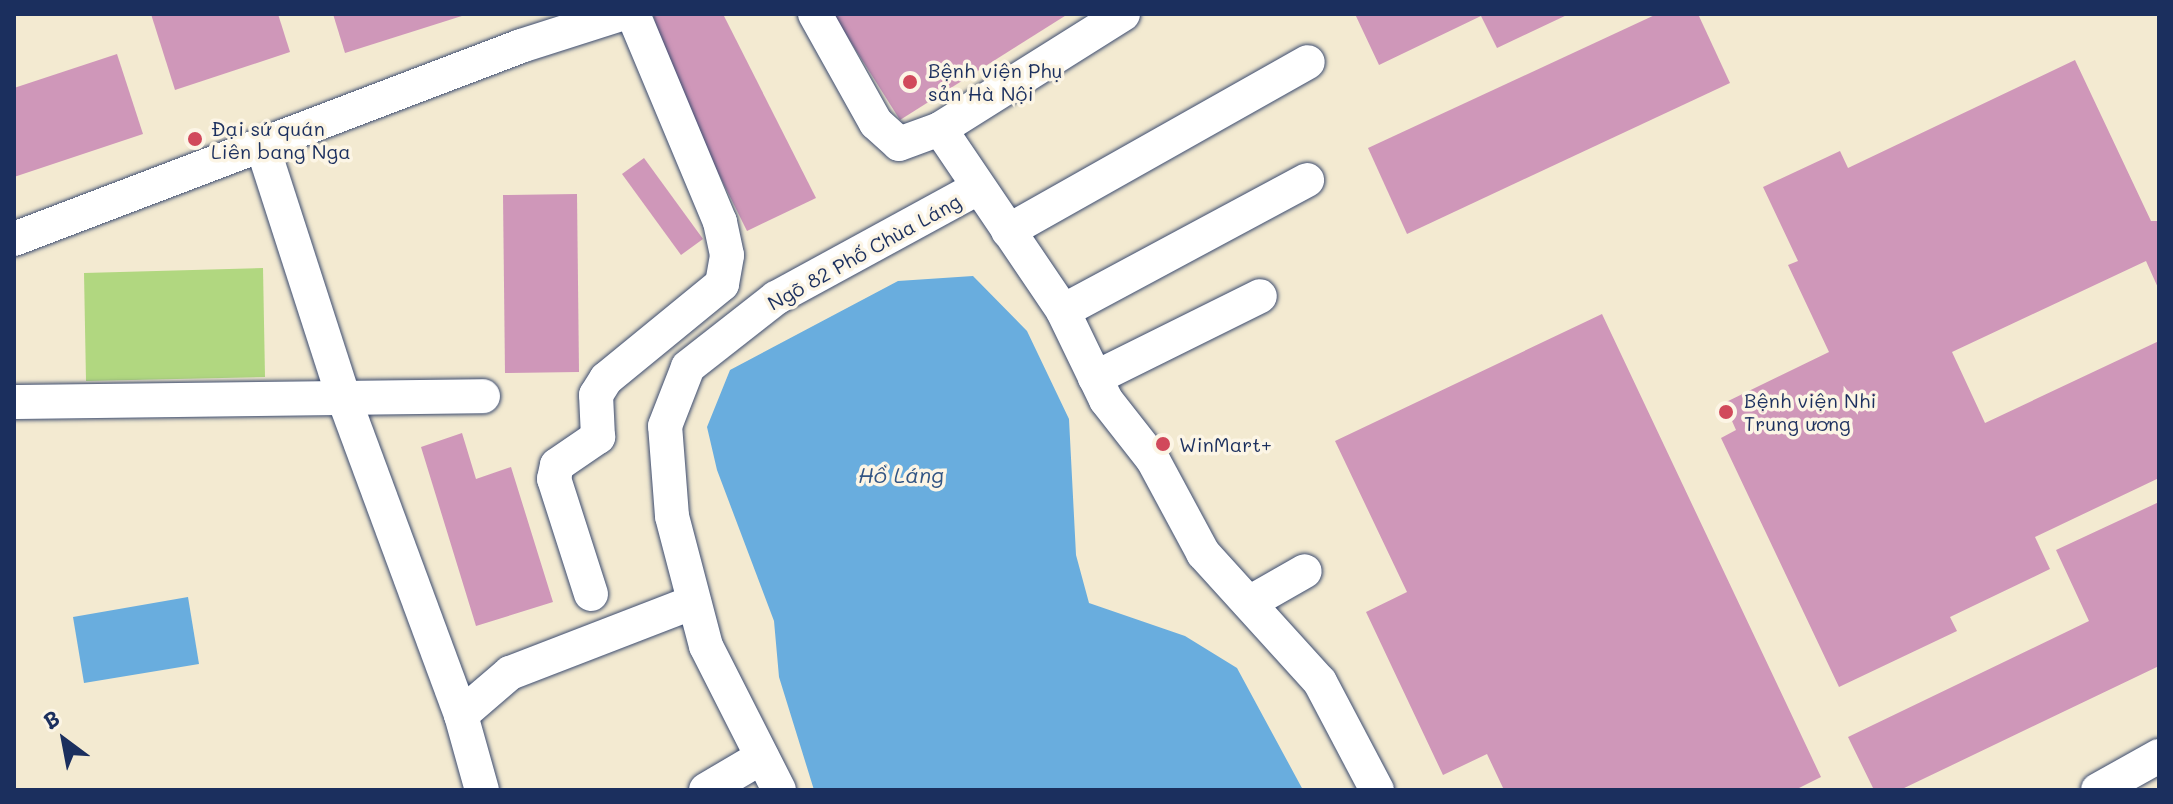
<!DOCTYPE html>
<meta charset="utf-8">
<style>
body{margin:0}
#map{position:relative;width:2173px;height:804px;overflow:hidden;background:#f3ead1;font-family:Mali,sans-serif}
div>[style]{position:absolute}
.green>*{inset:0;background:#b1d780}
.water>*{inset:0;background:#69adde}
.building>*{inset:0;background:#cf97b9}
.roads{filter:drop-shadow(0 0 2px #3b4b6f) drop-shadow(0 0 2px #3b4b6f)}
.minor>*{height:34px;margin:-17px;padding:0 17px;transform-origin:17px;border-radius:17px;background:#fff}
.dots>*{width:22px;height:22px;translate:-50% -50%;box-sizing:border-box;border:4px solid #fcf5e5;border-radius:50%}
span{translate:-50% -50%;white-space:nowrap;text-align:center;line-height:1.15;-webkit-text-stroke:7px #fcf5e5;paint-order:stroke}
.poi-label{font-size:20px;color:#1b2f5e}
.left{translate:0 -50%;text-align:left}
.street-label{font-size:20px;color:#1b2f5e}
.water-label{font-size:22px;color:#325584;font-style:italic}
.frame{position:absolute;inset:0;border:16px solid #1b2f5e;pointer-events:none}
.north{position:absolute;left:24px;top:700px;width:80px;height:80px;-webkit-text-stroke:6px #fcf5e5;paint-order:stroke;rotate:328deg;font-size:22px;font-weight:700;line-height:32px;text-align:center;color:#1b2f5e}
.north::after{content:'';display:block;margin:auto;width:28px;height:36px;background:#1b2f5e;clip-path:polygon(50% 0,100% 100%,50% 72%,0 100%)}
</style>
<div id="map">
<div class="green">
<div style="clip-path:polygon(263px 268px,265px 377px,86px 381px,84px 273px)"></div>
</div>
<div class="water">
<div style="clip-path:polygon(973px 276px,1027px 331px,1069px 419px,1076px 555px,1089px 603px,1185px 636px,1237px 668px,1303px 790px,814px 790px,779px 677px,774px 621px,717px 470px,707px 427px,730px 370px,898px 281px)"></div>
<div style="clip-path:polygon(188px 597px,199px 664px,84px 683px,73px 617px)"></div>
</div>
<div class="building">
<div style="clip-path:polygon(151px 14px,278px 14px,290px 52px,175px 90px)"></div>
<div style="clip-path:polygon(333px 14px,465px 14px,465px 15px,345px 53px)"></div>
<div style="clip-path:polygon(653px 14px,723px 14px,816px 198px,747px 231px,669px 74px)"></div>
<div style="clip-path:polygon(833px 14px,1068px 14px,900px 120px)"></div>
<div style="clip-path:polygon(1355px 14px,1569px 14px,1497px 48px,1481px 16px,1379px 65px)"></div>
<div style="clip-path:polygon(1657px 14px,1698px 14px,1730px 83px,1407px 234px,1368px 148px)"></div>
<div style="clip-path:polygon(117px 54px,143px 134px,14px 177px,14px 88px)"></div>
<div style="clip-path:polygon(2075px 60px,2151px 221px,2159px 221px,2159px 290px,2146px 261px,1952px 352px,1985px 423px,2159px 341px,2159px 478px,2035px 537px,2050px 569px,1950px 617px,1957px 631px,1839px 687px,1721px 438px,1736px 430px,1724px 403px,1829px 352px,1788px 265px,1798px 261px,1763px 187px,1840px 151px,1848px 168px)"></div>
<div style="clip-path:polygon(644px 158px,703px 239px,681px 255px,622px 174px)"></div>
<div style="clip-path:polygon(577px 194px,579px 372px,505px 373px,503px 195px)"></div>
<div style="clip-path:polygon(1602px 314px,1821px 777px,1795px 790px,1504px 790px,1487px 754px,1443px 775px,1366px 612px,1407px 592px,1335px 441px)"></div>
<div style="clip-path:polygon(462px 433px,476px 479px,511px 467px,553px 602px,476px 626px,421px 447px)"></div>
<div style="clip-path:polygon(2159px 502px,2159px 666px,1900px 790px,1874px 790px,1848px 737px,2089px 621px,2056px 550px)"></div>
</div>
<div class="roads">
<div class="minor">
<div style="left:815px;top:14px;width:125px;rotate:60.8deg"></div>
<div style="left:876px;top:123px;width:31px;rotate:42deg"></div>
<div style="left:899px;top:144px;width:44px;rotate:-20.1deg"></div>
<div style="left:940px;top:129px;width:216px;rotate:-32.1deg"></div>
<div style="left:940px;top:129px;width:220px;rotate:55.9deg"></div>
<div style="left:1063px;top:311px;width:99px;rotate:64.2deg"></div>
<div style="left:1106px;top:400px;width:76px;rotate:51.9deg"></div>
<div style="left:1153px;top:460px;width:106px;rotate:61.7deg"></div>
<div style="left:1203px;top:553px;width:174px;rotate:47.8deg"></div>
<div style="left:1320px;top:682px;width:122px;rotate:62.2deg"></div>
<div style="left:263px;top:148px;width:261px;rotate:72.1deg"></div>
<div style="left:343px;top:396px;width:340px;rotate:69.7deg"></div>
<div style="left:461px;top:715px;width:78px;rotate:74.4deg"></div>
<div style="left:1008px;top:231px;width:344px;rotate:-29.4deg"></div>
<div style="left:14px;top:239px;width:542px;rotate:-20.84deg"></div>
<div style="left:521px;top:46px;width:105px;rotate:-17.7deg"></div>
<div style="left:1063px;top:311px;width:277px;rotate:-28.2deg"></div>
<div style="left:1095px;top:378px;width:184px;rotate:-26.4deg"></div>
<div style="left:14px;top:402px;width:469px;rotate:-0.7deg"></div>
<div style="left:591px;top:594px;width:121px;rotate:-107.8deg"></div>
<div style="left:554px;top:479px;width:14px;rotate:-78deg"></div>
<div style="left:557px;top:465px;width:50px;rotate:-34.3deg"></div>
<div style="left:598px;top:437px;width:42px;rotate:-92.7deg"></div>
<div style="left:596px;top:395px;width:19px;rotate:-58deg"></div>
<div style="left:606px;top:379px;width:150px;rotate:-39.3deg"></div>
<div style="left:722px;top:284px;width:29px;rotate:-80deg"></div>
<div style="left:727px;top:255px;width:34px;rotate:-102deg"></div>
<div style="left:720px;top:222px;width:225px;rotate:-112.7deg"></div>
<div style="left:1249px;top:603px;width:64px;rotate:-29.7deg"></div>
<div style="left:461px;top:715px;width:65px;rotate:-40.6deg"></div>
<div style="left:510px;top:673px;width:197px;rotate:-21.1deg"></div>
<div style="left:706px;top:790px;width:65px;rotate:-30.5deg"></div>
<div style="left:779px;top:790px;width:161px;rotate:-116.9deg"></div>
<div style="left:706px;top:646px;width:134px;rotate:-104.7deg"></div>
<div style="left:672px;top:516px;width:90px;rotate:-94.4deg"></div>
<div style="left:665px;top:426px;width:63px;rotate:-68.7deg"></div>
<div style="left:688px;top:367px;width:112px;rotate:-38.1deg"></div>
<div style="left:776px;top:298px;width:230px;rotate:-28.6deg"></div>
<div style="left:2098px;top:790px;width:70px;rotate:-29.1deg"></div>
</div>
</div>
<div class="dots">
<div style="left:910px;top:82px;background:#d1495b"></div>
<div style="left:195px;top:139px;background:#d1495b"></div>
<div style="left:1726px;top:412px;background:#d1495b"></div>
<div style="left:1163px;top:444px;background:#d1495b"></div>
</div>
<div class="poi-label">
<span class="left" style="left:928px;top:82px">Bệnh viện Phụ<br>sản Hà Nội</span>
<span class="left" style="left:211px;top:140px">Đại sứ quán<br>Liên bang Nga</span>
<span class="left" style="left:1744px;top:412px">Bệnh viện Nhi<br>Trung ương</span>
<span class="left" style="left:1179px;top:444px">WinMart+</span>
</div>
<div class="street-label">
<span style="left:864px;top:252px;rotate:-29deg">Ngõ 82 Phố Chùa Láng</span>
</div>
<div class="water-label">
<span style="left:901px;top:475px">Hồ Láng</span>
</div>
<div class="frame"></div>
<div class="north">B</div>
</div>
